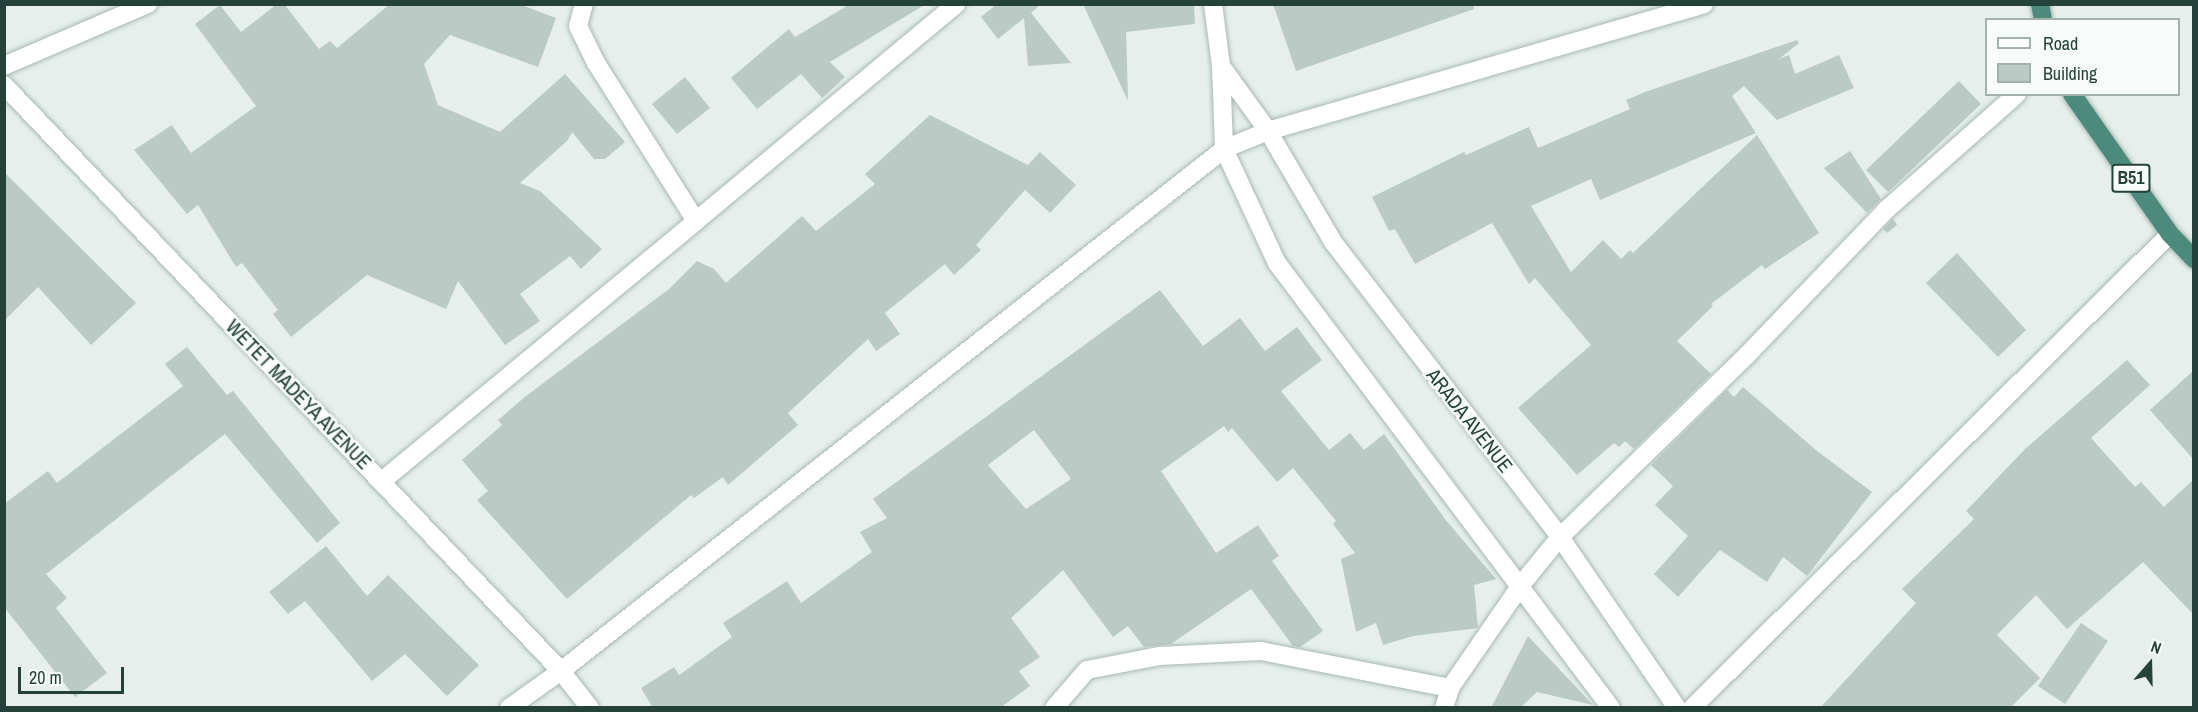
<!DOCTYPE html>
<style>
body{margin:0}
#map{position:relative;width:2198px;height:712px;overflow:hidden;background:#e6efeb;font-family:"Archivo Narrow",sans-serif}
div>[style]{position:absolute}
.building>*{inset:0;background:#bbcac4}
.roads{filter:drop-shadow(0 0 2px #a8b8b2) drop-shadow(0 0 2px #a8b8b2)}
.minor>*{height:18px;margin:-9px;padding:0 9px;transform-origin:9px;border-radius:9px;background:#fff}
.secondary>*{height:18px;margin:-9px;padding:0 9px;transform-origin:9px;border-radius:9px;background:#fff}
.trunk>*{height:18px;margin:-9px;padding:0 9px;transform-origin:9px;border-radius:9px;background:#4c8a7c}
span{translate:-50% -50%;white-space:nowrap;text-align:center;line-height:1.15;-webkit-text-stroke:5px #f7fbf9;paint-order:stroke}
.shield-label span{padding:2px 4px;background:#f7fbf9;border:2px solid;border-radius:4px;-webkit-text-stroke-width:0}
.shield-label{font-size:18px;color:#24423a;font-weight:700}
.street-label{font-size:20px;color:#24423a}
.frame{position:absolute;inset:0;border:6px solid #24423a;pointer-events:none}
.legend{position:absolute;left:1985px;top:18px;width:195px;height:78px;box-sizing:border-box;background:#f7fbf9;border:2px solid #a3b1ad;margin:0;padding:8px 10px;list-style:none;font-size:18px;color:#24423a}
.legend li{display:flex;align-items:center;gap:12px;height:30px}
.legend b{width:30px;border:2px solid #a3b1ad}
.north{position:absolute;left:2120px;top:634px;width:60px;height:60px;-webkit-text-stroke:4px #f7fbf9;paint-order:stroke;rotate:20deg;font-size:16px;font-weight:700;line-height:24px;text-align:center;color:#24423a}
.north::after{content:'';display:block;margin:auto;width:21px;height:27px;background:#24423a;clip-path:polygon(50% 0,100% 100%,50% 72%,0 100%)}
.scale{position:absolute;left:18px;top:667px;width:106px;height:27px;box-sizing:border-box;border:3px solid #24423a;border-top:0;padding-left:8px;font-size:18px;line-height:21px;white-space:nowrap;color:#24423a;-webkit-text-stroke:4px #f7fbf9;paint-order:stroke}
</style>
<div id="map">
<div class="building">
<div style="clip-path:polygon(277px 4px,284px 4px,319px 49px,330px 41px,337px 48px,390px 4px,519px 4px,556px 18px,538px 67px,450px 35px,424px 64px,438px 105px,500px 132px,565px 74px,625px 142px,605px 159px,594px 159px,572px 132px,567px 141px,520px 183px,540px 191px,602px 249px,581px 269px,570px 256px,520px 294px,540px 321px,505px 345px,458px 281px,446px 309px,367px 275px,291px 337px,273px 314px,278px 310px,242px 263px,236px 267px,198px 205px,187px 214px,134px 150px,172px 125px,191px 153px,256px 106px,195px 24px,220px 5px,241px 32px)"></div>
<div style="clip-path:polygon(850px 4px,926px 4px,830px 62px,845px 77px,822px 98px,801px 74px,757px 109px,731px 78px,789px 29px,795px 37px)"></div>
<div style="clip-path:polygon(997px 4px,1041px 4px,1031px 13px,1071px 63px,1028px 66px,1024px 18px,998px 39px,981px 17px)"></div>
<div style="clip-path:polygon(1083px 4px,1194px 4px,1195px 24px,1126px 32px,1128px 101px)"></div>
<div style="clip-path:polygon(1273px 4px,1473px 4px,1474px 9px,1296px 71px)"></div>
<div style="clip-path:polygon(1797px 40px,1799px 43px,1779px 59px,1789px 55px,1795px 74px,1839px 55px,1854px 88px,1777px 120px,1744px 86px,1732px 96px,1756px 133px,1600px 200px,1591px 179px,1531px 206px,1571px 272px,1603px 240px,1621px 259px,1630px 250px,1633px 253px,1757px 135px,1819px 233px,1765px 269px,1762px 265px,1711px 304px,1713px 306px,1677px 341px,1711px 374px,1634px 449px,1625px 441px,1619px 447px,1614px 443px,1577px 475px,1518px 408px,1591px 345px,1535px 278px,1529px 284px,1492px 223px,1415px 264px,1395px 229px,1389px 231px,1372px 197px,1464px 152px,1466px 155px,1529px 127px,1538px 148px,1630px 109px,1626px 100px,1645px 92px)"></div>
<div style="clip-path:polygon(685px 77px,710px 108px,677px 134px,652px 104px)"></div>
<div style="clip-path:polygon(1959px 81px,1981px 104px,1888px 192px,1866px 170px)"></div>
<div style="clip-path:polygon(930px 115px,1028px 165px,1040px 152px,1076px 185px,1050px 213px,1025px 190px,976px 245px,981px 250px,954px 275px,945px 264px,885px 313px,900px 334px,876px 351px,868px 339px,788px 413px,798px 425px,728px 485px,723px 477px,694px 498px,691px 495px,567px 599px,477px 500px,488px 491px,462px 460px,502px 425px,498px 420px,526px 396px,669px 289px,697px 261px,714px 269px,726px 283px,802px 216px,816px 231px,875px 184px,865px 174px)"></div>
<div style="clip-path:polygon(1850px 151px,1881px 199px,1867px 213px,1824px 168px)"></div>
<div style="clip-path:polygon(4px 172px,136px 303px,91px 345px,38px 287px,4px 321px)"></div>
<div style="clip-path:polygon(1893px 219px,1897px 225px,1887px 233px,1883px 229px)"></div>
<div style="clip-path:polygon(1957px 253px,2026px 330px,1998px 357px,1926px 283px)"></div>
<div style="clip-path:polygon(evenodd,1160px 290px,1203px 346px,1240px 318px,1265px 351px,1297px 327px,1322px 360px,1281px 391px,1329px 450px,1350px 433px,1364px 450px,1384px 434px,1445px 519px,1496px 579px,1474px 585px,1478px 628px,1413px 636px,1383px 645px,1376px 623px,1356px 632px,1341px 559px,1355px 553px,1333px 524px,1336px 521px,1293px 468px,1277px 482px,1232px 428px,1228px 432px,1224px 426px,1161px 471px,1216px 553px,1258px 525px,1279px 556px,1272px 561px,1323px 631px,1300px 647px,1293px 646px,1251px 589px,1171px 644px,1144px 647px,1128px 626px,1113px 637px,1063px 570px,1011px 618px,1040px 657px,1019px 671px,1030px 686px,1000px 708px,653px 708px,641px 688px,674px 667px,679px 675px,732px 637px,723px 623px,787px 581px,801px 603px,872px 552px,860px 532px,887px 518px,873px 499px,1160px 290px,1034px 430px,1071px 479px,1026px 509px,988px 465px,1034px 430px)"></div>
<div style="clip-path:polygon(187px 347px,227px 395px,233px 391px,340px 523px,317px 543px,225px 434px,46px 574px,67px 598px,56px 608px,107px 673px,75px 697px,4px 607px,4px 504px,48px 471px,57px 483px,183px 386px,165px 364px)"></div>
<div style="clip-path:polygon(2127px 360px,2150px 385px,2091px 438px,2135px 487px,2141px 482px,2164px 507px,2193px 480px,2193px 614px,2143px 562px,2067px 629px,2036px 595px,1997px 635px,2040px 678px,2010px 708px,1820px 708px,1916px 603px,1902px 589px,1974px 519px,1966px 511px,2025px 449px)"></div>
<div style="clip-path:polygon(2193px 371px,2193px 459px,2150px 410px)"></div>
<div style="clip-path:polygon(1743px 387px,1817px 451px,1872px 492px,1807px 576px,1783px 557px,1767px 582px,1720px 550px,1678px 597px,1654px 574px,1688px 536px,1655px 505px,1673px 486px,1651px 465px,1727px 390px,1734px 397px)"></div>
<div style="clip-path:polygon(326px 546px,367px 596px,388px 575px,479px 665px,447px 696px,405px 654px,372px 681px,305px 601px,288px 614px,269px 592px)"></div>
<div style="clip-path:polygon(2081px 623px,2108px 641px,2065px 704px,2038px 686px)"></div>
<div style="clip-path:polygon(1528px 636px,1593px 705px,1537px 692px,1520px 708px,1491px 708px)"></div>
</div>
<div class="roads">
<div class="minor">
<div style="left:1213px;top:4px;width:63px;rotate:82.6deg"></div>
<div style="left:1221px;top:66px;width:83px;rotate:87.9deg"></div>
<div style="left:4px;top:66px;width:157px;rotate:-23.3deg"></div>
<div style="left:1221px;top:66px;width:80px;rotate:54.1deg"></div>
<div style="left:696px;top:221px;width:339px;rotate:-39.8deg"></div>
<div style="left:382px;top:481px;width:408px;rotate:-39.6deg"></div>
<div style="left:696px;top:221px;width:187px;rotate:-122.3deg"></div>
<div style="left:596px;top:63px;width:41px;rotate:-115.9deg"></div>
<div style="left:578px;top:26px;width:23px;rotate:-75deg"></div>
<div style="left:1054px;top:708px;width:50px;rotate:-49deg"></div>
<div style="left:1087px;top:670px;width:73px;rotate:-11deg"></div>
<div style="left:1159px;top:656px;width:102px;rotate:-2.8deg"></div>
<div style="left:1261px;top:651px;width:193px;rotate:11.1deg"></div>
<div style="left:1444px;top:708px;width:21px;rotate:-73deg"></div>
<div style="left:1450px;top:688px;width:125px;rotate:-55.4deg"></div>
<div style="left:1521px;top:585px;width:62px;rotate:-50.9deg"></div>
<div style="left:1560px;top:537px;width:262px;rotate:-44.2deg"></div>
<div style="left:1748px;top:354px;width:199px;rotate:-46.2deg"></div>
<div style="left:1886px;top:210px;width:175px;rotate:-41.5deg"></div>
<div style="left:1692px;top:708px;width:673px;rotate:-44.76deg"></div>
</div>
<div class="secondary">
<div style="left:4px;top:85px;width:808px;rotate:46.45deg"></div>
<div style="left:561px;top:671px;width:47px;rotate:51.9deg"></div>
<div style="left:1268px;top:131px;width:129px;rotate:59.6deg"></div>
<div style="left:1333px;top:242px;width:372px;rotate:52.4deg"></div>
<div style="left:1560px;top:537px;width:207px;rotate:55.6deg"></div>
<div style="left:1224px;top:149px;width:126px;rotate:65.1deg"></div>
<div style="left:1277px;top:263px;width:556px;rotate:53.11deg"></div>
<div style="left:509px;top:708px;width:64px;rotate:-35.4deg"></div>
<div style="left:561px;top:671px;width:844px;rotate:-38.21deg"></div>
<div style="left:1224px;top:149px;width:48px;rotate:-22.2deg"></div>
<div style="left:1268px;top:131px;width:454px;rotate:-16.2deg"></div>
</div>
<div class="trunk">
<div style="left:2040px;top:4px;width:16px;rotate:79deg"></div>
<div style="left:2072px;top:94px;width:171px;rotate:55deg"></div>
<div style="left:2170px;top:234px;width:35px;rotate:46deg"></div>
</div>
</div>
<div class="shield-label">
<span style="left:2131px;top:178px">B51</span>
</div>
<div class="street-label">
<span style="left:299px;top:394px;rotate:46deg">WETET MADEYA AVENUE</span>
<span style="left:1470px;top:420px;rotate:52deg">ARADA AVENUE</span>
</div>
<div class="frame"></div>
<ul class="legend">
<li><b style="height:8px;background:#fff"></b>Road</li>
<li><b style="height:16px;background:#bbcac4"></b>Building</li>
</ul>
<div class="north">N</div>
<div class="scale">20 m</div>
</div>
